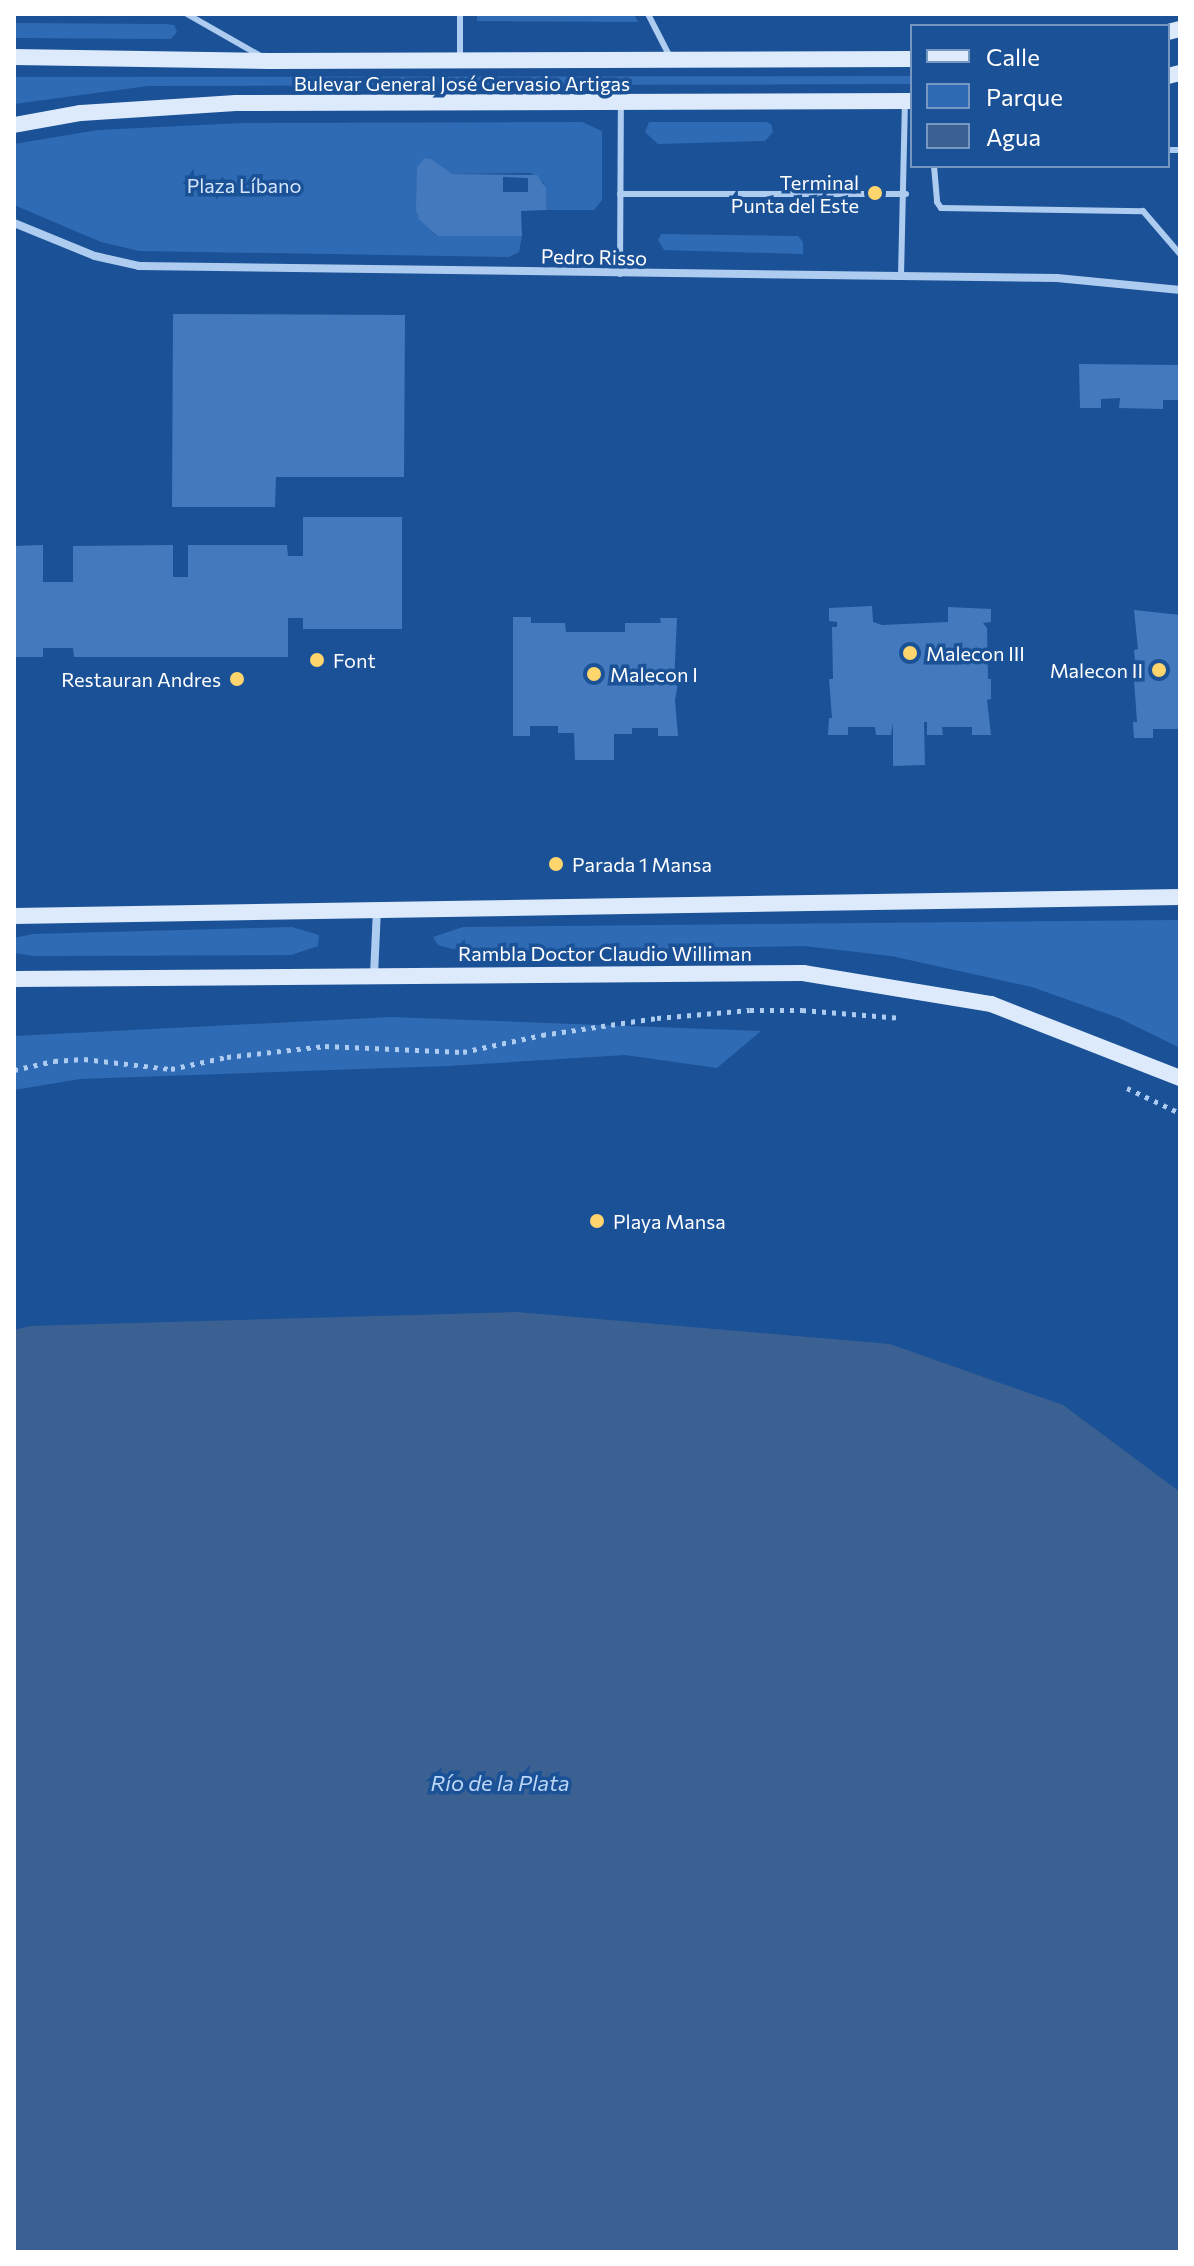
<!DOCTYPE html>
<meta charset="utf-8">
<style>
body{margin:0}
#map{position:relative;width:1194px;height:2266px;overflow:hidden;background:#1b5196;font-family:Commissioner,sans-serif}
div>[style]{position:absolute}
.green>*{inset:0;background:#2f6bb4}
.water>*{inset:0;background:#3b6193}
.building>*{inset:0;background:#447abd}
.path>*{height:5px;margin-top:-2.5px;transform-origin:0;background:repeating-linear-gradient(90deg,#aeccf0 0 4px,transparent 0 10px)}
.service>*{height:6px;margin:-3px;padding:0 3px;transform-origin:3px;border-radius:3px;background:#aeccf0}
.minor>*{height:8px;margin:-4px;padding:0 4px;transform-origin:4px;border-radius:4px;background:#aeccf0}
.secondary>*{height:16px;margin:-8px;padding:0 8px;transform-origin:8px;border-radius:8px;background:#dceafb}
.dots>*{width:22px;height:22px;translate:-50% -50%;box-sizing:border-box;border:4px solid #1b5196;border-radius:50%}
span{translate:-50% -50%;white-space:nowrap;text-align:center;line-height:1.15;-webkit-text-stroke:7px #1b5196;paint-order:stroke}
.street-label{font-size:20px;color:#fff}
.poi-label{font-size:20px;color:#fff}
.right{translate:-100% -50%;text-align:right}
.left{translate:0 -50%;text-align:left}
.park-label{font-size:20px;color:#d5e6fb}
.water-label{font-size:22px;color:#bbd6f7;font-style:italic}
.frame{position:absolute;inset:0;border:16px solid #fff;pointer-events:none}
.legend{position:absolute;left:910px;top:24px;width:260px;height:144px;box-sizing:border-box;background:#1b5196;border:2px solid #7697c0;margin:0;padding:10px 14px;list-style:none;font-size:24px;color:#fff}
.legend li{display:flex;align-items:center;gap:16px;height:40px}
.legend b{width:40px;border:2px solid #7697c0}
</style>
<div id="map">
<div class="green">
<div style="clip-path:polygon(477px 14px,634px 14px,638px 22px,477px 21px)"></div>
<div style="clip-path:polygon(14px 23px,165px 24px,174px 25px,177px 32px,171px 39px,14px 38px)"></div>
<div style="clip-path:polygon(912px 76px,912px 84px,148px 86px,14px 104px,14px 77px)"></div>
<div style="clip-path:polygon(582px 122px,602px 131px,602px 200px,594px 210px,546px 210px,544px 183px,531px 173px,452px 174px,428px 158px,417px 167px,417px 215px,436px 236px,522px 236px,519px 252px,509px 257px,139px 251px,101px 242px,14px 205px,14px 144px,98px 130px,242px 123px)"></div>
<div style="clip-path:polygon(649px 122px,766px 122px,771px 124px,773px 132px,765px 141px,658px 144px,645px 132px)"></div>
<div style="clip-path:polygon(661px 234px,798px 236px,803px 242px,803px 254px,664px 250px,658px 240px)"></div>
<div style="clip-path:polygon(1180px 920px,1180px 1048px,1119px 1018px,1032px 987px,891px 956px,804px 946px,463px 952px,438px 945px,433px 937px,463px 927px)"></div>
<div style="clip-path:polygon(292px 927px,319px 935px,318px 946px,291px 955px,35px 956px,14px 953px,14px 938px,33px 934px)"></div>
<div style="clip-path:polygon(391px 1017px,761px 1031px,717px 1068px,625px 1055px,448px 1066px,80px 1079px,14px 1090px,14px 1036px)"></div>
</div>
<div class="water">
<div style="clip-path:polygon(517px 1312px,890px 1344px,1063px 1405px,1180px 1492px,1180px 2252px,14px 2252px,14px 1330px,30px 1326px)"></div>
</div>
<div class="building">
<div style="clip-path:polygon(evenodd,425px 158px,431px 159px,452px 174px,537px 175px,546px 188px,546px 210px,521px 211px,522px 236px,437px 236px,419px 219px,416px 210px,417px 167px,425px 158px,503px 177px,528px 178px,528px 192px,503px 192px,503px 177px)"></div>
<div style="clip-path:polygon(173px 314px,405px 315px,404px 477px,276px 477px,275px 507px,172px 507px)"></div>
<div style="clip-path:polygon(1079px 364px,1180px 365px,1180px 400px,1163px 400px,1163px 409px,1119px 408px,1120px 398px,1101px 399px,1101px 408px,1080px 408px)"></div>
<div style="clip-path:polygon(303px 517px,402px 517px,402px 629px,303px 629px,303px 618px,288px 618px,288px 657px,74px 657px,73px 648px,43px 648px,43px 657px,14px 657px,14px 546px,43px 545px,43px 582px,73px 582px,73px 546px,173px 545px,173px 577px,188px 577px,188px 545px,287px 545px,288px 556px,303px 556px)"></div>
<div style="clip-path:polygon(872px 606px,873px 622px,882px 625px,948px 622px,948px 607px,991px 609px,991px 622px,983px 623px,987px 628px,988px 679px,991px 679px,991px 699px,987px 700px,991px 735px,972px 735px,972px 727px,942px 727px,943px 735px,927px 735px,927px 722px,924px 722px,925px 765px,893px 766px,893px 723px,891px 735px,876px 735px,875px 727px,848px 727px,848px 735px,828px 735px,829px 718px,832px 718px,829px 679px,833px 679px,832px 627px,837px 627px,837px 622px,829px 621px,829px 608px)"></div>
<div style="clip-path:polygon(1134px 610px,1180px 615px,1180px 729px,1153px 729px,1153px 738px,1134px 738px,1133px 722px,1137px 722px,1134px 680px,1137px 681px,1134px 650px,1138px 649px)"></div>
<div style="clip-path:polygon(513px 617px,531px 617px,531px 623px,565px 623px,566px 632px,625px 632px,625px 623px,661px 623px,660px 618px,677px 618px,674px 683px,678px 683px,675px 700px,678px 736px,658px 736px,658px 728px,632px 728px,632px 734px,614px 734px,614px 760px,575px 760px,574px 733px,558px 733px,558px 726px,530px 726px,530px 736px,513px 736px)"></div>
</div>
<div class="path">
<div style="left:14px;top:1070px;width:41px;rotate:-12.7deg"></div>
<div style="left:54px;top:1061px;width:30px;rotate:-4deg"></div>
<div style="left:84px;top:1059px;width:88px;rotate:6.6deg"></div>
<div style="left:171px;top:1069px;width:57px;rotate:-12.1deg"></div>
<div style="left:227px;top:1057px;width:99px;rotate:-6.4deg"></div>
<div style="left:325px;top:1046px;width:138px;rotate:2.5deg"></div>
<div style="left:463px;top:1052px;width:81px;rotate:-12.1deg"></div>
<div style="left:542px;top:1035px;width:116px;rotate:-8.4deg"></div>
<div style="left:657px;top:1018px;width:93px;rotate:-4.9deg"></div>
<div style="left:750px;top:1010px;width:52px"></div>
<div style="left:802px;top:1010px;width:100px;rotate:4.6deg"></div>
<div style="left:1127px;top:1088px;width:59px;rotate:25.3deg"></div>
</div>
<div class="service">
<div style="left:187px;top:14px;width:83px;rotate:29.7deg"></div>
<div style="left:460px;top:14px;width:44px;rotate:90deg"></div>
<div style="left:648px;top:14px;width:51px;rotate:62.9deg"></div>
<div style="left:1168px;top:150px;width:12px"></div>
<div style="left:934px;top:166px;width:36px;rotate:85deg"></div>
<div style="left:937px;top:202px;width:7px;rotate:56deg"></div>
<div style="left:941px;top:208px;width:202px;rotate:0.9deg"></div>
<div style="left:1143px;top:211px;width:57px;rotate:49.3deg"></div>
<div style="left:620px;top:194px;width:286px"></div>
<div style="left:620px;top:274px;width:169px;rotate:-89.7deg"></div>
<div style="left:901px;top:276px;width:175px;rotate:-88.7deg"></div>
</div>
<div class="minor">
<div style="left:14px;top:223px;width:87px;rotate:22.2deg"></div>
<div style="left:95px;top:256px;width:45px;rotate:12.8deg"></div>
<div style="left:139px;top:266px;width:918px;rotate:0.75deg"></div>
<div style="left:1057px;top:278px;width:124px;rotate:5.6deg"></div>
<div style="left:374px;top:975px;width:65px;rotate:-87.4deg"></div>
</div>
<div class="secondary">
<div style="left:1168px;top:32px;width:12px;rotate:-14deg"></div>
<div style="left:14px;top:57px;width:255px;rotate:0.9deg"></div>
<div style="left:269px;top:61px;width:643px;rotate:-0.18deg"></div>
<div style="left:1168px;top:76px;width:12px;rotate:-14deg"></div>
<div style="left:14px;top:125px;width:68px;rotate:-10.2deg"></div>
<div style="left:81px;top:113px;width:155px;rotate:-3.7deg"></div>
<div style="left:236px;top:103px;width:676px;rotate:-0.17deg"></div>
<div style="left:14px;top:916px;width:1166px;rotate:-0.93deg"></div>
<div style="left:14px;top:979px;width:789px;rotate:-0.44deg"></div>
<div style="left:803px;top:973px;width:191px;rotate:9.4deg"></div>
<div style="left:991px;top:1004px;width:203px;rotate:21.4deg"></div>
</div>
<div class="dots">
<div style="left:875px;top:193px;background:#ffd56d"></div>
<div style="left:910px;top:653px;background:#ffd56d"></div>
<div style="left:317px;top:660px;background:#ffd56d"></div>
<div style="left:1159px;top:670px;background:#ffd56d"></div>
<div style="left:594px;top:674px;background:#ffd56d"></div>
<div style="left:237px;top:679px;background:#ffd56d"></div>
<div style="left:556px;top:864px;background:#ffd56d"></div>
<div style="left:597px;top:1221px;background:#ffd56d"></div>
</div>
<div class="street-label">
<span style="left:462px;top:83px">Bulevar General José Gervasio Artigas</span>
<span style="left:594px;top:257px;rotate:1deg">Pedro Risso</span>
<span style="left:605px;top:953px">Rambla Doctor Claudio Williman</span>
</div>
<div class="poi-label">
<span class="right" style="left:859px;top:194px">Terminal<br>Punta del Este</span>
<span class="left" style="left:926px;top:653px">Malecon III</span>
<span class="left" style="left:333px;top:660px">Font</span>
<span class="right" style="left:1143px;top:670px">Malecon II</span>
<span class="left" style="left:610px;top:674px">Malecon I</span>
<span class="right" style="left:221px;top:679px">Restauran Andres</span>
<span class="left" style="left:572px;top:864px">Parada 1 Mansa</span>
<span class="left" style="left:613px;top:1221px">Playa Mansa</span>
</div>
<div class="park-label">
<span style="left:244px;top:185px">Plaza Líbano</span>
</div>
<div class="water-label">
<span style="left:500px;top:1783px">Río de la Plata</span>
</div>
<div class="frame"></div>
<ul class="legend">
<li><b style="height:10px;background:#dceafb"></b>Calle</li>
<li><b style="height:22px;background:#2f6bb4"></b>Parque</li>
<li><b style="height:22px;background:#3b6193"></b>Agua</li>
</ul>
</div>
